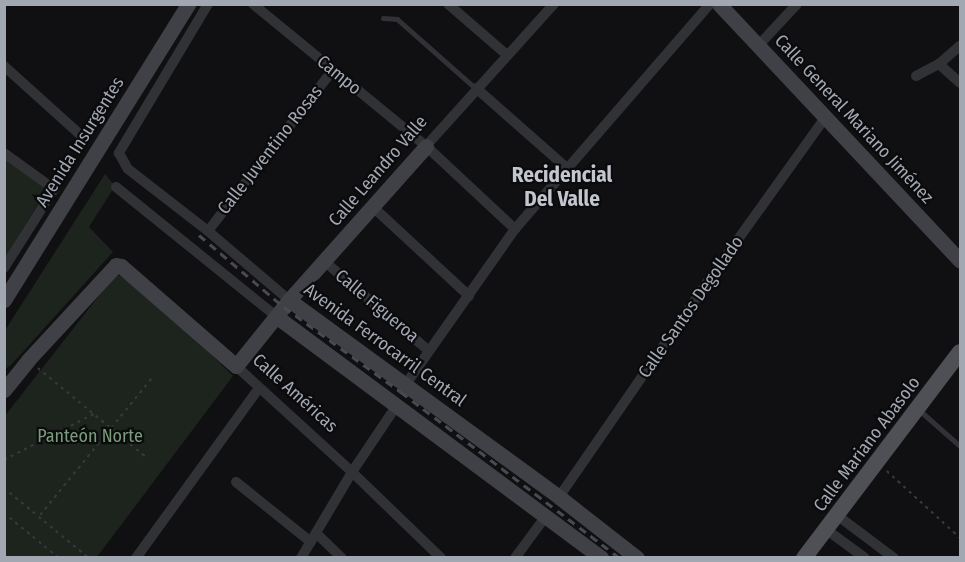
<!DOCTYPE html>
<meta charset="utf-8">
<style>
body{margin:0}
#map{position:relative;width:965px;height:562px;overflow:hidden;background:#101012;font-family:"Fira Sans Condensed",sans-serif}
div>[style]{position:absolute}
.green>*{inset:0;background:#1d241d}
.path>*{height:1.5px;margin-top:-0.75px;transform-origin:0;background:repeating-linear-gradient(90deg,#37393d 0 3px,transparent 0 7.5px)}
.lane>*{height:5px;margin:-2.5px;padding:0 2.5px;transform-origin:2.5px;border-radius:2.5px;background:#313236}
.street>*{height:10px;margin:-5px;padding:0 5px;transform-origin:5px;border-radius:5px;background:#313236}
.secondary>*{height:15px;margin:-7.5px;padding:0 7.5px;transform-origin:7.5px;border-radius:7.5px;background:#3f4146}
.primary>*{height:16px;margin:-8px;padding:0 8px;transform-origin:8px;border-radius:8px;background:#4e5055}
.rail>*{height:3px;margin-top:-1.5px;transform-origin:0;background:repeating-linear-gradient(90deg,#484a4f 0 8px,transparent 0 14px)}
span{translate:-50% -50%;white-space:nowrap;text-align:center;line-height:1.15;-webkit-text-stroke:4.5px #0b0b0d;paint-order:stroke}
.street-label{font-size:18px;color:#a2a8b2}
.park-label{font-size:18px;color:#799d7a}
.quarter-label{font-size:21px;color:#c3c6ce;font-weight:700}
.frame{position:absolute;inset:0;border:6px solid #a2a8b2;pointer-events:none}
</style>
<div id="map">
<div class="green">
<div style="clip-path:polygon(5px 158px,47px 189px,5px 258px)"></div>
<div style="clip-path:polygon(105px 174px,115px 186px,89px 227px,113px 252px,11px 365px,5px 369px,4px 332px)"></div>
<div style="clip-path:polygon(116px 274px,144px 288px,233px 376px,97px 557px,5px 557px,4px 417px)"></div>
</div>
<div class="path">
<div style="left:38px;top:368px;width:140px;rotate:39.5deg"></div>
<div style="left:4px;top:460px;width:101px;rotate:-27.1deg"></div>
<div style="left:887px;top:471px;width:99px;rotate:42.5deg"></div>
<div style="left:4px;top:488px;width:110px;rotate:39.5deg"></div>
<div style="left:4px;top:513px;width:71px;rotate:39.3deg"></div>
<div style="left:40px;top:515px;width:176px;rotate:-50.8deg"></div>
</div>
<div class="lane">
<div style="left:383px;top:18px;width:14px;rotate:4deg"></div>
<div style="left:397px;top:19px;width:104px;rotate:41.5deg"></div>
<div style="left:919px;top:410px;width:55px;rotate:41.3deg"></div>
</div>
<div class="street">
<div style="left:208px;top:4px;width:174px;rotate:120.9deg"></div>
<div style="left:119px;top:153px;width:18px;rotate:61deg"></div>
<div style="left:128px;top:169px;width:101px;rotate:37.8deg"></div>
<div style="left:208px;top:231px;width:106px;rotate:40.4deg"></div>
<div style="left:253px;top:4px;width:224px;rotate:39.4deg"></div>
<div style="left:426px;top:146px;width:122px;rotate:43deg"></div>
<div style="left:448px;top:4px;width:78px;rotate:40.8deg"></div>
<div style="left:758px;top:46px;width:57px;rotate:-47.1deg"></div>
<div style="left:939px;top:64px;width:28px;rotate:42deg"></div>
<div style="left:4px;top:66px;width:109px;rotate:42deg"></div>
<div style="left:916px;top:76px;width:26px;rotate:-28deg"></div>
<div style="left:939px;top:64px;width:28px;rotate:-41deg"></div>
<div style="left:476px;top:88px;width:123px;rotate:41.4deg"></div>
<div style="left:426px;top:146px;width:191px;rotate:-48deg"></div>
<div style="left:4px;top:153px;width:62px;rotate:35.8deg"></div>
<div style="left:54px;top:189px;width:93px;rotate:122.3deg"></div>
<div style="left:116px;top:187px;width:207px;rotate:38.9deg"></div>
<div style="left:373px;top:207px;width:131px;rotate:42.8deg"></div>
<div style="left:208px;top:231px;width:204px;rotate:-52.2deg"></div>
<div style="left:324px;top:261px;width:138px;rotate:40.6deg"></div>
<div style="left:236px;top:366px;width:157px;rotate:42.4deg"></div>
<div style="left:352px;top:472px;width:124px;rotate:44deg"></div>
<div style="left:406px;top:384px;width:189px;rotate:-54.9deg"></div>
<div style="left:515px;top:229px;width:298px;rotate:-49.1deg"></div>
<div style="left:236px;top:482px;width:96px;rotate:38.7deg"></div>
<div style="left:559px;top:497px;width:250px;rotate:-55.4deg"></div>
<div style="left:701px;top:291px;width:213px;rotate:-54.4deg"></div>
<div style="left:838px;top:516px;width:70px;rotate:36.9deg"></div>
<div style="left:827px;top:530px;width:47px;rotate:36.4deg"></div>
<div style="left:316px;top:533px;width:36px;rotate:44deg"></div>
<div style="left:136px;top:558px;width:210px;rotate:-54.1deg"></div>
<div style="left:301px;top:558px;width:100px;rotate:-59.3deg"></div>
<div style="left:352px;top:472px;width:81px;rotate:-56.1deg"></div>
<div style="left:515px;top:558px;width:52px;rotate:-53.6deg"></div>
</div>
<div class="secondary">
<div style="left:719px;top:4px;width:352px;rotate:46.8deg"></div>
<div style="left:4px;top:300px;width:349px;rotate:-58.1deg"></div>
<div style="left:289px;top:300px;width:334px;rotate:36.1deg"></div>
<div style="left:559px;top:497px;width:99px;rotate:38deg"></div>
<div style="left:277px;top:317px;width:404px;rotate:36.6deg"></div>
<div style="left:4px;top:390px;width:38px;rotate:-51deg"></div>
<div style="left:28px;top:360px;width:129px;rotate:-47.2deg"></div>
<div style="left:116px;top:265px;width:5px;rotate:11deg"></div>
<div style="left:121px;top:266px;width:152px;rotate:41deg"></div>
<div style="left:236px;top:366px;width:85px;rotate:-51.2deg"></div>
<div style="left:289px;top:300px;width:206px;rotate:-48.3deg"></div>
</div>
<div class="primary">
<div style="left:804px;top:558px;width:258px;rotate:-52.9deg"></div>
</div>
<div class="rail">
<div style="left:199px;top:235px;width:111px;rotate:40.3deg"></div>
<div style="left:284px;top:307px;width:145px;rotate:36deg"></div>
<div style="left:401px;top:392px;width:275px;rotate:37.2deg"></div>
</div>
<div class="street-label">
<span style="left:339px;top:75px;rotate:39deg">Campo</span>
<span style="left:854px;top:119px;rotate:47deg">Calle General Mariano Jiménez</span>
<span style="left:80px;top:142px;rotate:-58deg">Avenida Insurgentes</span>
<span style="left:270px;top:150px;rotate:-52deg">Calle Juventino Rosas</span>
<span style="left:378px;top:171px;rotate:-49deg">Calle Leandro Valle</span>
<span style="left:377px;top:306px;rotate:40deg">Calle Figueroa</span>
<span style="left:691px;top:307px;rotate:-55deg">Calle Santos Degollado</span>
<span style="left:385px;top:345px;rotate:36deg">Avenida Ferrocarril Central</span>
<span style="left:295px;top:393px;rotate:42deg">Calle Américas</span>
<span style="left:867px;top:444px;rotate:-53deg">Calle Mariano Abasolo</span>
</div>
<div class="park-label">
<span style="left:90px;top:436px">Panteón Norte</span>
</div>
<div class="quarter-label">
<span style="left:562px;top:187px">Recidencial<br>Del Valle</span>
</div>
<div class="frame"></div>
</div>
